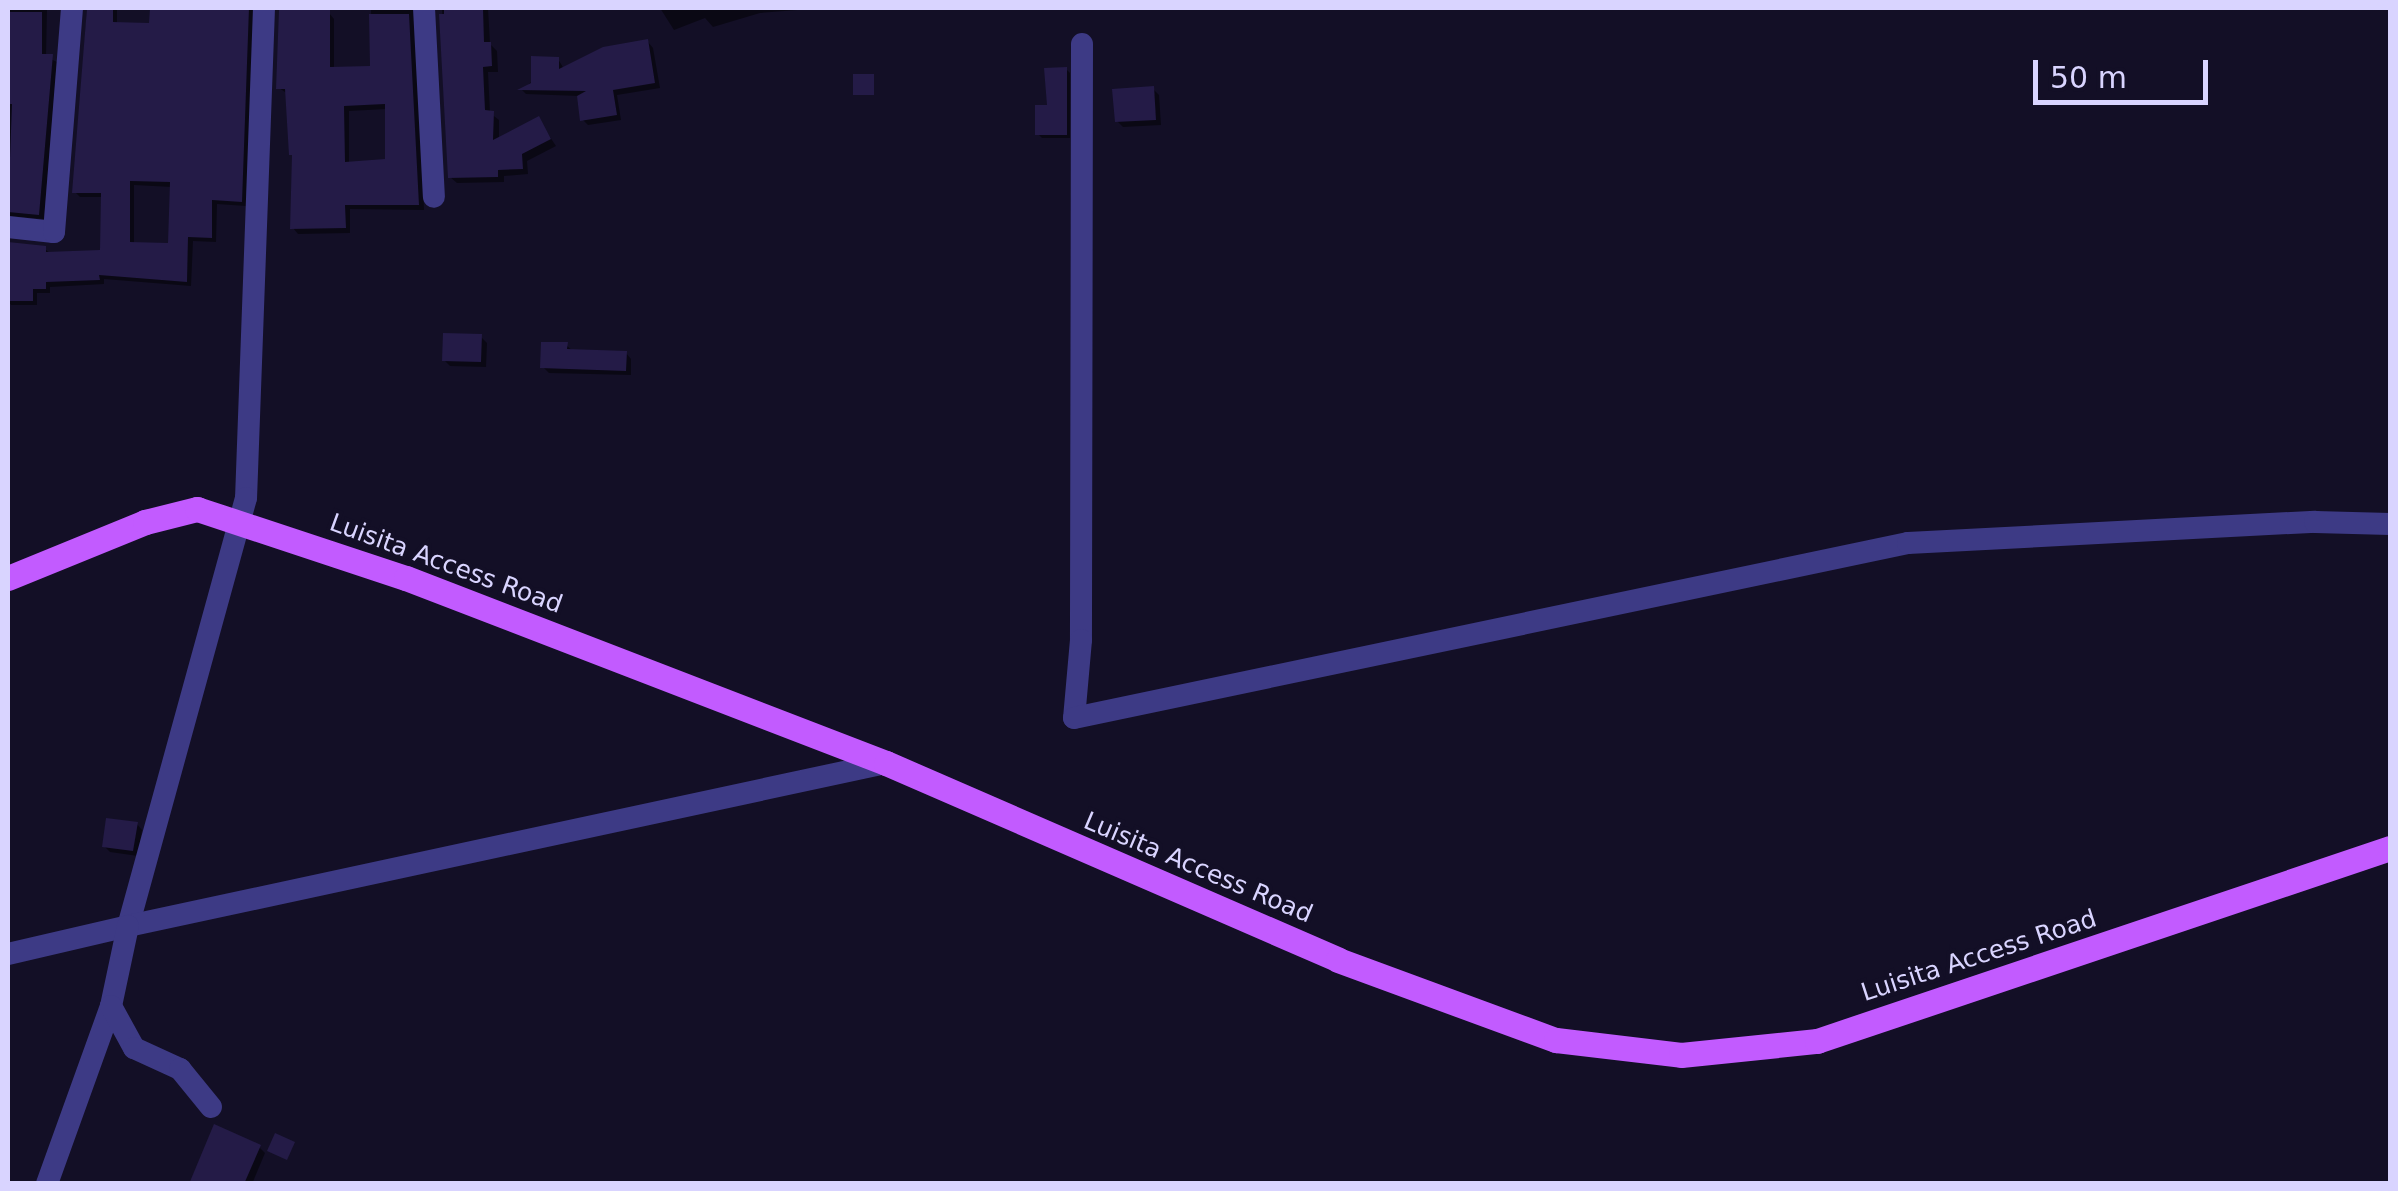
<!DOCTYPE html>
<style>
body{margin:0}
#map{position:relative;width:2398px;height:1191px;overflow:hidden;background:#130f26;font-family:"DejaVu Sans",sans-serif}
div>[style]{position:absolute}
.shadow>*{inset:0;background:#0007}
.building>*{inset:0;background:#241b47}
.minor>*{height:22px;margin:-11px;padding:0 11px;transform-origin:11px;border-radius:11px;background:#3d3a85}
.major>*{height:25px;margin:-12.5px;padding:0 12.5px;transform-origin:12.5px;border-radius:12.5px;background:#c25bff}
span{translate:-50% -50%;white-space:nowrap;text-align:center;line-height:1.15;-webkit-text-stroke:8px #130f26;paint-order:stroke}
.street-label{font-size:25px;color:#d9d4ff}
.frame{position:absolute;inset:0;border:10px solid #d9d4ff;pointer-events:none}
.scale{position:absolute;left:2033px;top:60px;width:175px;height:45px;box-sizing:border-box;border:5px solid #d9d4ff;border-top:0;padding-left:12px;font-size:30px;line-height:35px;white-space:nowrap;color:#d9d4ff;-webkit-text-stroke:8px #130f26;paint-order:stroke}
</style>
<div id="map">
<div class="shadow">
<div style="clip-path:polygon(8px 8px,64px 8px,47px 9px,46px 57px,57px 62px,44px 219px,8px 216px)"></div>
<div style="clip-path:polygon(evenodd,87px 8px,117px 8px,117px 25px,152px 25px,153px 8px,255px 8px,246px 206px,217px 204px,216px 242px,193px 241px,191px 286px,104px 279px,104px 284px,50px 287px,50px 293px,37px 293px,37px 305px,11px 305px,8px 301px,8px 244px,45px 249px,51px 254px,102px 253px,103px 197px,80px 197px,75px 192px,87px 8px,134px 185px,172px 187px,171px 246px,134px 244px,134px 185px)"></div>
<div style="clip-path:polygon(evenodd,371px 8px,416px 8px,424px 210px,350px 209px,350px 233px,298px 234px,293px 228px,295px 158px,288px 94px,279px 88px,329px 13px,334px 19px,334px 70px,372px 68px,371px 8px,387px 109px,388px 161px,349px 164px,349px 111px,387px 109px)"></div>
<div style="clip-path:polygon(442px 8px,488px 8px,490px 44px,497px 51px,498px 72px,488px 72px,490px 113px,499px 120px,499px 140px,538px 119px,556px 146px,527px 161px,528px 174px,504px 176px,504px 182px,457px 183px,450px 177px)"></div>
<div style="clip-path:polygon(660px 8px,797px 8px,797px 10px,760px 13px,713px 27px,705px 18px,674px 30px)"></div>
<div style="clip-path:polygon(648px 42px,653px 48px,660px 88px,617px 95px,621px 120px,588px 125px,583px 120px,579px 96px,526px 94px,522px 90px,558px 59px,564px 69px)"></div>
<div style="clip-path:polygon(1066px 69px,1070px 73px,1070px 138px,1042px 138px,1038px 134px)"></div>
<div style="clip-path:polygon(1153px 89px,1159px 95px,1161px 125px,1123px 127px,1117px 121px)"></div>
<div style="clip-path:polygon(481px 337px,487px 343px,486px 367px,450px 366px,444px 360px)"></div>
<div style="clip-path:polygon(566px 345px,574px 352px,626px 353px,631px 359px,631px 375px,549px 373px,543px 367px)"></div>
<div style="clip-path:polygon(137px 824px,142px 830px,138px 856px,110px 852px,104px 846px)"></div>
<div style="clip-path:polygon(259px 1147px,265px 1153px,252px 1184px,192px 1184px)"></div>
</div>
<div class="building">
<div style="clip-path:polygon(evenodd,87px 8px,113px 8px,113px 22px,149px 23px,150px 8px,249px 8px,242px 202px,212px 200px,212px 238px,188px 237px,187px 282px,99px 275px,100px 280px,46px 282px,46px 289px,33px 289px,33px 301px,8px 301px,8px 242px,46px 246px,46px 252px,100px 250px,101px 193px,72px 193px,87px 8px,130px 181px,170px 182px,168px 243px,130px 242px,130px 181px)"></div>
<div style="clip-path:polygon(444px 8px,483px 8px,484px 42px,491px 42px,492px 66px,483px 67px,485px 110px,494px 111px,493px 140px,539px 116px,551px 139px,522px 154px,523px 169px,498px 170px,498px 177px,448px 178px,439px 14px,444px 14px)"></div>
<div style="clip-path:polygon(evenodd,279px 10px,330px 10px,330px 67px,370px 66px,369px 14px,409px 14px,419px 205px,345px 205px,346px 228px,290px 229px,292px 155px,289px 155px,285px 89px,276px 89px,279px 10px,385px 104px,385px 159px,345px 162px,344px 106px,385px 104px)"></div>
<div style="clip-path:polygon(8px 12px,42px 12px,42px 54px,53px 54px,39px 215px,8px 212px,12px 104px,8px 104px)"></div>
<div style="clip-path:polygon(648px 39px,655px 83px,613px 90px,617px 115px,580px 121px,577px 96px,586px 91px,517px 90px,531px 83px,531px 56px,559px 57px,559px 69px,603px 47px)"></div>
<div style="clip-path:polygon(1067px 67px,1067px 135px,1035px 135px,1035px 105px,1047px 105px,1044px 68px)"></div>
<div style="clip-path:polygon(853px 74px,874px 74px,874px 95px,853px 95px)"></div>
<div style="clip-path:polygon(1154px 86px,1156px 120px,1115px 122px,1112px 89px)"></div>
<div style="clip-path:polygon(443px 333px,482px 334px,481px 362px,442px 361px)"></div>
<div style="clip-path:polygon(541px 342px,568px 342px,567px 349px,627px 351px,626px 371px,540px 368px)"></div>
<div style="clip-path:polygon(106px 818px,138px 822px,133px 851px,102px 847px)"></div>
<div style="clip-path:polygon(214px 1124px,261px 1145px,244px 1184px,189px 1184px)"></div>
<div style="clip-path:polygon(275px 1133px,295px 1142px,287px 1160px,267px 1151px)"></div>
</div>
<div class="minor">
<div style="left:264px;top:8px;width:490px;rotate:92.1deg"></div>
<div style="left:246px;top:498px;width:444px;rotate:105.4deg"></div>
<div style="left:128px;top:926px;width:775px;rotate:-12.14deg"></div>
<div style="left:424px;top:8px;width:189px;rotate:87deg"></div>
<div style="left:1082px;top:44px;width:596px;rotate:90.1deg"></div>
<div style="left:1081px;top:640px;width:78px;rotate:95.1deg"></div>
<div style="left:1074px;top:718px;width:852px;rotate:-11.85deg"></div>
<div style="left:1908px;top:543px;width:408px;rotate:-3deg"></div>
<div style="left:2315px;top:522px;width:75px;rotate:1.5deg"></div>
<div style="left:8px;top:227px;width:46px;rotate:6.2deg"></div>
<div style="left:54px;top:232px;width:225px;rotate:-85.4deg"></div>
<div style="left:8px;top:954px;width:123px;rotate:-13.1deg"></div>
<div style="left:128px;top:926px;width:82px;rotate:102deg"></div>
<div style="left:111px;top:1006px;width:189px;rotate:109.8deg"></div>
<div style="left:111px;top:1006px;width:48px;rotate:61.3deg"></div>
<div style="left:134px;top:1048px;width:51px;rotate:24.5deg"></div>
<div style="left:180px;top:1069px;width:49px;rotate:50.8deg"></div>
</div>
<div class="major">
<div style="left:8px;top:578px;width:148px;rotate:-22.2deg"></div>
<div style="left:145px;top:522px;width:54px;rotate:-14deg"></div>
<div style="left:197px;top:509px;width:220px;rotate:18.3deg"></div>
<div style="left:406px;top:578px;width:514px;rotate:21.08deg"></div>
<div style="left:886px;top:763px;width:493px;rotate:23.5deg"></div>
<div style="left:1338px;top:960px;width:232px;rotate:20.2deg"></div>
<div style="left:1556px;top:1040px;width:126px;rotate:6.8deg"></div>
<div style="left:1681px;top:1055px;width:137px;rotate:-5.9deg"></div>
<div style="left:1817px;top:1041px;width:605px;rotate:-18.61deg"></div>
</div>
<div class="street-label">
<span style="left:446px;top:564px;rotate:20deg">Luisita Access Road</span>
<span style="left:1198px;top:868px;rotate:23deg">Luisita Access Road</span>
<span style="left:1979px;top:956px;rotate:-18deg">Luisita Access Road</span>
</div>
<div class="frame"></div>
<div class="scale">50 m</div>
</div>
